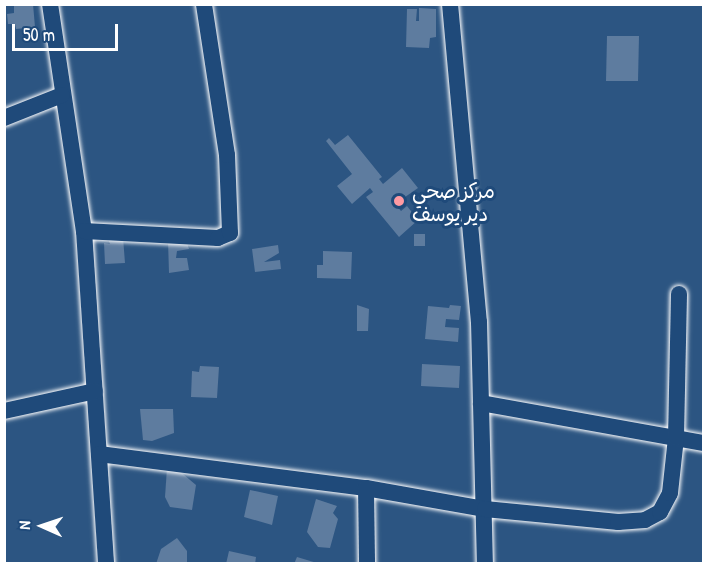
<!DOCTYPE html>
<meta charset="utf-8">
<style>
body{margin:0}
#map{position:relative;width:708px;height:568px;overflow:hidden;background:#2c5582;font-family:"Patrick Hand","Playpen Sans Arabic",sans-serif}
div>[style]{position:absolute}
.building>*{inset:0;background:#5e7c9f}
.roads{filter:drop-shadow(0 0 2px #fff) drop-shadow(0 0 2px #fff)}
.minor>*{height:16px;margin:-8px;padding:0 8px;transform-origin:8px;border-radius:8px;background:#1f4a7a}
.dots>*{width:16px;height:16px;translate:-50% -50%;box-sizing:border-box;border:3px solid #1f4a7a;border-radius:50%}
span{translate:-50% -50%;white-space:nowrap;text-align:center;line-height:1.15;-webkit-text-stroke:6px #1f4a7a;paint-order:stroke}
.poi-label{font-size:20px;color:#fff}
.left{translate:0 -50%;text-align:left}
.frame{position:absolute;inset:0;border:6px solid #fff;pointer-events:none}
.north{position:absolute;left:12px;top:496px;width:60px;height:60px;-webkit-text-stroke:4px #1f4a7a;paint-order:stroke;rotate:273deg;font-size:16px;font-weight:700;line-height:24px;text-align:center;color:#fff}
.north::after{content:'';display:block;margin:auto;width:21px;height:27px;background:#fff;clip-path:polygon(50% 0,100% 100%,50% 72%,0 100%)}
.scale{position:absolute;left:12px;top:24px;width:106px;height:27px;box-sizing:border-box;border:3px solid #fff;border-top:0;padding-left:8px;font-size:18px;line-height:21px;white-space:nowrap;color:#fff;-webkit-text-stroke:4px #1f4a7a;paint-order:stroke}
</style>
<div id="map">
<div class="building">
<div style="clip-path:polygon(14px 4px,33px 4px,35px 27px,16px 29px,15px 24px,8px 24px,7px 14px,14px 13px)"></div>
<div style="clip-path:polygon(419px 8px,436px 9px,436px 37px,430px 38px,429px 48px,406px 47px,407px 9px,417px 9px,416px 21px,419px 21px)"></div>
<div style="clip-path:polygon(607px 36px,639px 36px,638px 81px,606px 81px)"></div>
<div style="clip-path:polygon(348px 135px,382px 177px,379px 179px,383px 184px,402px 168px,418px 188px,395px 204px,401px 211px,407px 206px,418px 220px,399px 237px,366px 197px,373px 192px,370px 188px,352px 204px,337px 186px,352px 174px,326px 141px,329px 138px,335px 145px)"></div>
<div style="clip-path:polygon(414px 234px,425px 234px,425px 246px,414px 246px)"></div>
<div style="clip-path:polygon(107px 235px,123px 237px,125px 263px,105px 264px,104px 243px,110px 244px)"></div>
<div style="clip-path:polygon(186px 240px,189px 249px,177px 251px,176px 258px,187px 258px,189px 270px,169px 273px,168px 241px)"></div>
<div style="clip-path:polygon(278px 245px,279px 253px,264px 262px,280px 260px,281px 269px,255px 272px,252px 249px)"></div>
<div style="clip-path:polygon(323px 251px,352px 252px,351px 279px,317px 278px,317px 265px,323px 265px)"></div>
<div style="clip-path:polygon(357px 305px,369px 309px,368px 331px,357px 331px)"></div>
<div style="clip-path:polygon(450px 305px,461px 306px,459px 320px,446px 319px,445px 327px,459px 328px,458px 342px,425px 339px,428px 306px,449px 308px)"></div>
<div style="clip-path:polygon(422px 364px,460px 366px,459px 388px,421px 386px)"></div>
<div style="clip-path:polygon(200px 366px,219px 367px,217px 398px,191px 397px,192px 371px,199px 372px)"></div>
<div style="clip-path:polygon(140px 409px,173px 409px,174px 433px,152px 441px,143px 440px)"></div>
<div style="clip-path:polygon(167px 468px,177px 469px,196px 485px,192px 510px,170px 507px,165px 497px)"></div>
<div style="clip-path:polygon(250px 490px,278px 496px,272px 525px,244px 517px)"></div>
<div style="clip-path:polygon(316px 499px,337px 506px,333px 513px,338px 519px,330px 548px,318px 547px,307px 532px)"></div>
<div style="clip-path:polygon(177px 538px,187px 551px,187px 564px,156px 564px,161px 549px)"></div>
<div style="clip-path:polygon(229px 551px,256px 557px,255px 564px,226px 564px)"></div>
<div style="clip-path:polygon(297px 557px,317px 563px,317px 564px,294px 564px)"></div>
</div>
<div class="roads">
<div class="minor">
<div style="left:50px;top:4px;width:230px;rotate:81.5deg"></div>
<div style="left:84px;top:231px;width:334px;rotate:86.2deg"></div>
<div style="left:450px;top:4px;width:319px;rotate:84.8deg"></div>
<div style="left:479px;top:322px;width:242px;rotate:88.6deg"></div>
<div style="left:4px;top:118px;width:62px;rotate:-21.6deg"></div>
<div style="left:84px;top:231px;width:134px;rotate:3deg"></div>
<div style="left:218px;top:238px;width:13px;rotate:-23deg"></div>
<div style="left:230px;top:233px;width:78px;rotate:-92.2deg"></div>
<div style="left:227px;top:155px;width:153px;rotate:-98.7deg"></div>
<div style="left:481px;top:403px;width:227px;rotate:10.2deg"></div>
<div style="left:4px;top:411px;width:93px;rotate:-12.4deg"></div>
<div style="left:99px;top:454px;width:269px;rotate:7.3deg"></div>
<div style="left:366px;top:488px;width:121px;rotate:10deg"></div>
<div style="left:485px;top:509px;width:134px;rotate:5.6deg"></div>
<div style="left:618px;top:522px;width:27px;rotate:-4deg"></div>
<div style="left:645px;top:520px;width:17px;rotate:-28deg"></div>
<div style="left:660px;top:512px;width:21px;rotate:-62deg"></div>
<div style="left:670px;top:493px;width:55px;rotate:-83.8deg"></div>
<div style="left:676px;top:438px;width:144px;rotate:-88.8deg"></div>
<div style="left:366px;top:488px;width:76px;rotate:89.2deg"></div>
</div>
</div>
<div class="dots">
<div style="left:399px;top:201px;background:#ff9aa2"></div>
</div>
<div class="poi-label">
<span class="left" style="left:412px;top:202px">مركز صحي<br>دير يوسف</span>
</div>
<div class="frame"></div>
<div class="north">N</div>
<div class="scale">50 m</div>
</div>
